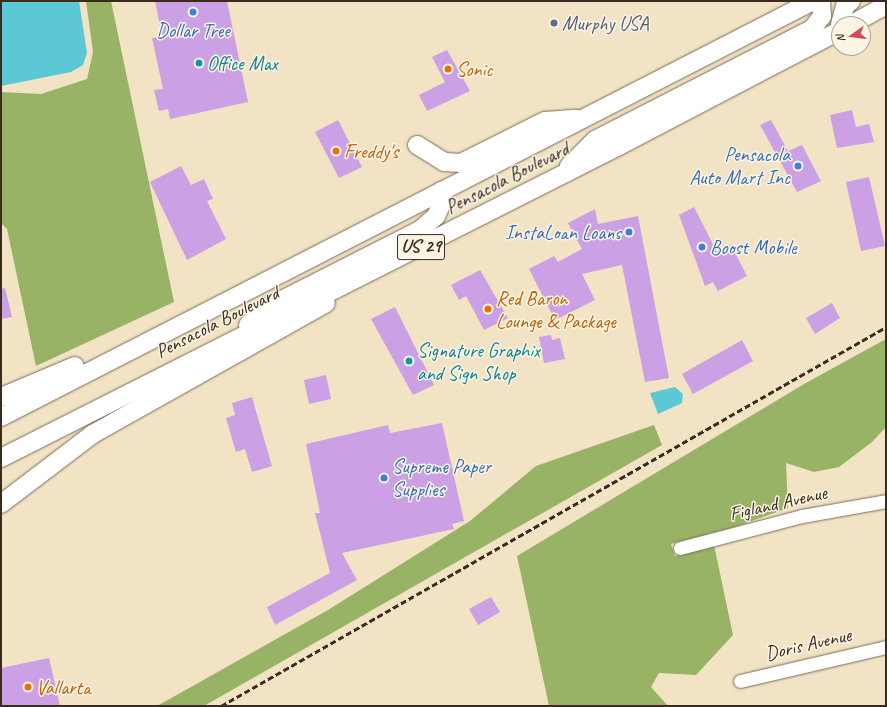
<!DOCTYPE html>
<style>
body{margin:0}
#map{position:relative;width:887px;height:707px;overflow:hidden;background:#f1e3c4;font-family:Caveat,sans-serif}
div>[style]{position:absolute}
.forest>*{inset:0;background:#98b366}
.water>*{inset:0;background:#5cc8d5}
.building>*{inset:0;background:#cba0e4}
.roads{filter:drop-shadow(0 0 1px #7b6b58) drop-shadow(0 0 1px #7b6b58)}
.minor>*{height:13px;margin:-6.5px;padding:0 6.5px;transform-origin:6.5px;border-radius:6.5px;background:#fff}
.highway>*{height:18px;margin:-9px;padding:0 9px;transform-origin:9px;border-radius:9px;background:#fff}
.rail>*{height:3px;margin-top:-1.5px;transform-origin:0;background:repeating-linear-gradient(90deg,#3b2a1e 0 6px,transparent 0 9px)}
.dots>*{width:11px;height:11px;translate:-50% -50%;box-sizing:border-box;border:2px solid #fcf5e5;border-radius:50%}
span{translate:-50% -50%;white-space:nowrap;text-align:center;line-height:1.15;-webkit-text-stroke:3px #fcf5e5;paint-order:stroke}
.shield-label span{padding:1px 3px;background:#fcf5e5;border:1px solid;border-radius:3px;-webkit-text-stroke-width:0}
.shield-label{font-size:19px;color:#3b2a1e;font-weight:700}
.service-label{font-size:20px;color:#4e5e75}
.left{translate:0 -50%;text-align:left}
.shop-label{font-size:20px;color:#366cbe}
.right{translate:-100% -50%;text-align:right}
.culture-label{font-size:20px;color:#0d838f}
.food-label{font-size:20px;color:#c56008}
.street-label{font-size:20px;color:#3b2a1e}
.frame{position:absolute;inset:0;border:2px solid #3b2a1e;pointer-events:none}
.north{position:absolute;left:831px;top:16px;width:40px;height:40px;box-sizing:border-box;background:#fcf5e5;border:1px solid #afa495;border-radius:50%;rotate:256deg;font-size:11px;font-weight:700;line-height:16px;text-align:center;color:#3b2a1e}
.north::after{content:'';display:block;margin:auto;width:14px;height:18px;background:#d1495b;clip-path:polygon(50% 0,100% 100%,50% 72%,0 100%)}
</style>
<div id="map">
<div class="forest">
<div style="clip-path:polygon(86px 1px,111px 1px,174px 302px,36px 366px,7px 229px,1px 223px,1px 92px,41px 94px,87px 79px,93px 52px)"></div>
<div style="clip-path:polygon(886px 339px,886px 427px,872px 442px,839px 467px,814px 472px,786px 463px,788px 508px,735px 527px,671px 544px,675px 556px,714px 545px,733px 635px,696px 675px,659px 673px,651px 687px,668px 706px,549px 706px,517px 556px,804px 384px)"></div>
<div style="clip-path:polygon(654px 425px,662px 445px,204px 706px,157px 706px,328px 610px,470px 521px,536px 466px)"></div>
</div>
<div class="water">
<div style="clip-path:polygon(1px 1px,79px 1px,87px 53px,83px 65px,71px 72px,1px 86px)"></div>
<div style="clip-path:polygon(675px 387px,683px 394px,682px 403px,658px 414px,650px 393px)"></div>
</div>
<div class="building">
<div style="clip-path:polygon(155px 1px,227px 1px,248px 102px,170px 119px,168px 109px,159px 111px,154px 90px,163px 89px,152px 38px,162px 36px)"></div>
<div style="clip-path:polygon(447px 50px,470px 91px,427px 111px,419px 95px,445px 82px,432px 57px)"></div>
<div style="clip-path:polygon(852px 110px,856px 127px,869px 124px,874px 142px,837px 148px,830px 115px)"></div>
<div style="clip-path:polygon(338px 120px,362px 167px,339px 178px,315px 132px)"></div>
<div style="clip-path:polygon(771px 120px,788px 151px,802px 145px,821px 181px,797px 192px,760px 125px)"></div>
<div style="clip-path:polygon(181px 166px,191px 185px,204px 179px,213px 199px,207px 201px,226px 239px,187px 260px,150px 182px)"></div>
<div style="clip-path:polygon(869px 177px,885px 246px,861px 251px,846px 182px)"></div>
<div style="clip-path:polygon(694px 207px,717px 252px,731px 245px,747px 276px,718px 291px,713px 282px,705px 286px,679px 215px)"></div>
<div style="clip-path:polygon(595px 209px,598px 224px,638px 216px,669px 378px,645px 382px,622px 265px,582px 274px,595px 300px,555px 320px,529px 269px,554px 256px,558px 262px,582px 249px,568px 223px)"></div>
<div style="clip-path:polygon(480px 270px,508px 318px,484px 330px,466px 296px,459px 300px,451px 285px)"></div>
<div style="clip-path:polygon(5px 288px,12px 317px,1px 319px,1px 289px)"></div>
<div style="clip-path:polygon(832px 303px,840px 318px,815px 334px,806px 318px)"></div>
<div style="clip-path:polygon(395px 307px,434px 385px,413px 395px,371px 319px)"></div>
<div style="clip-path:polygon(551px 335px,552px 340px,560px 338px,565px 359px,544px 363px,539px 337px)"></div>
<div style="clip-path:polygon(742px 340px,753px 361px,693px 394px,682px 374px)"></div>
<div style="clip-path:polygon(326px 375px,331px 399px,309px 404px,304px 380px)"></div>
<div style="clip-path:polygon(252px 397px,272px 466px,252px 472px,245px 449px,236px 452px,226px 418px,235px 415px,232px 403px)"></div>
<div style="clip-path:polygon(442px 423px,464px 521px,452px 524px,454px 529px,342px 553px,357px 580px,275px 625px,267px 607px,330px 573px,315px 513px,320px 513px,306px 444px,388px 425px,390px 433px)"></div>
<div style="clip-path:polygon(491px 597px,500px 612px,478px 625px,469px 609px)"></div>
<div style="clip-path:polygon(49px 658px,60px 706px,1px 706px,1px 668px)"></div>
</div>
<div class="roads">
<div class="minor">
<div style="left:680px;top:548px;width:126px;rotate:-14.7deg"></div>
<div style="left:802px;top:516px;width:85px;rotate:-10.1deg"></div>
<div style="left:740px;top:681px;width:150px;rotate:-13.1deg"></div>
</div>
<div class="highway">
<div style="left:840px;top:24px;width:19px;rotate:-74deg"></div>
<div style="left:845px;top:6px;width:8px;rotate:-40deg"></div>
<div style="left:852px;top:24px;width:39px;rotate:-29deg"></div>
<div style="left:417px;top:145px;width:32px;rotate:32deg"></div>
<div style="left:444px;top:162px;width:17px;rotate:3deg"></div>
<div style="left:461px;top:163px;width:94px;rotate:-26.6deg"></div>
<div style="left:545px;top:121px;width:31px;rotate:-4deg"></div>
<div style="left:569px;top:166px;width:37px;rotate:-45deg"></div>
<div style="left:595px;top:140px;width:244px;rotate:-27.1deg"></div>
<div style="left:812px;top:29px;width:16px;rotate:-52deg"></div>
<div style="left:822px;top:16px;width:15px;rotate:-94deg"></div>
<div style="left:248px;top:325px;width:25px;rotate:-43deg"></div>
<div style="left:266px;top:308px;width:173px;rotate:-26.9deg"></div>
<div style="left:420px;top:230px;width:21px;rotate:-41deg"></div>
<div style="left:436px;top:216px;width:14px;rotate:-65deg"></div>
<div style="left:442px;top:203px;width:12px;rotate:-95deg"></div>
<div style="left:1px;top:397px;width:80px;rotate:-22.7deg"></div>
<div style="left:1px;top:417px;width:912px;rotate:-27.13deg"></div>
<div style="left:1px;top:458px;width:690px;rotate:-26.79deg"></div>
<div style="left:617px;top:147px;width:250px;rotate:-27.6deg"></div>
<div style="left:1px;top:504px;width:116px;rotate:-37.3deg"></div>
<div style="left:93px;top:434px;width:267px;rotate:-29.3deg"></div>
</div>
</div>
<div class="rail">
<div style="left:221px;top:706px;width:765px;rotate:-29.68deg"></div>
</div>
<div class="dots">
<div style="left:193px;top:12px;background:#3f7fe0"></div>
<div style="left:554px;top:23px;background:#5c6f8a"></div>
<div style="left:199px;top:63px;background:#0f9aa8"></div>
<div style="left:448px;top:69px;background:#e8710a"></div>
<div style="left:336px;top:151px;background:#e8710a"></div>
<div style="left:798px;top:166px;background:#3f7fe0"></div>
<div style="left:629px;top:232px;background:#3f7fe0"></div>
<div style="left:702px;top:247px;background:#3f7fe0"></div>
<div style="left:488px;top:309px;background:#e8710a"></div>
<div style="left:409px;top:361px;background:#0f9aa8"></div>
<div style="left:384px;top:478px;background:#3f7fe0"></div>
<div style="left:28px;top:687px;background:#e8710a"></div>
</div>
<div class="shield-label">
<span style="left:421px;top:247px">US 29</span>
</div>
<div class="service-label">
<span class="left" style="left:562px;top:23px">Murphy USA</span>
</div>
<div class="shop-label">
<span style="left:193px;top:30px">Dollar Tree</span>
<span class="right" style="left:790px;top:166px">Pensacola<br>Auto Mart Inc</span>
<span class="right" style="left:621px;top:232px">InstaLoan Loans</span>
<span class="left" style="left:710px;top:247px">Boost Mobile</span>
<span class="left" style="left:392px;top:478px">Supreme Paper<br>Supplies</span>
</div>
<div class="culture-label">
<span class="left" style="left:207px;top:63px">Office Max</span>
<span class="left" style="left:417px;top:362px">Signature Graphix<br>and Sign Shop</span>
</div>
<div class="food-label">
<span class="left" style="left:456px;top:69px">Sonic</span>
<span class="left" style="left:344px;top:151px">Freddy's</span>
<span class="left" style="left:496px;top:310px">Red Baron<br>Lounge &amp; Package</span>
<span class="left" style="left:36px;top:687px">Vallarta</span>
</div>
<div class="street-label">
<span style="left:507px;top:178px;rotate:-27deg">Pensacola Boulevard</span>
<span style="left:217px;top:322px;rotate:-27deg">Pensacola Boulevard</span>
<span style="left:778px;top:503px;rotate:-13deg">Figland Avenue</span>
<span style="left:808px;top:644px;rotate:-13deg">Doris Avenue</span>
</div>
<div class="frame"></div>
<div class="north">N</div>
</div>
